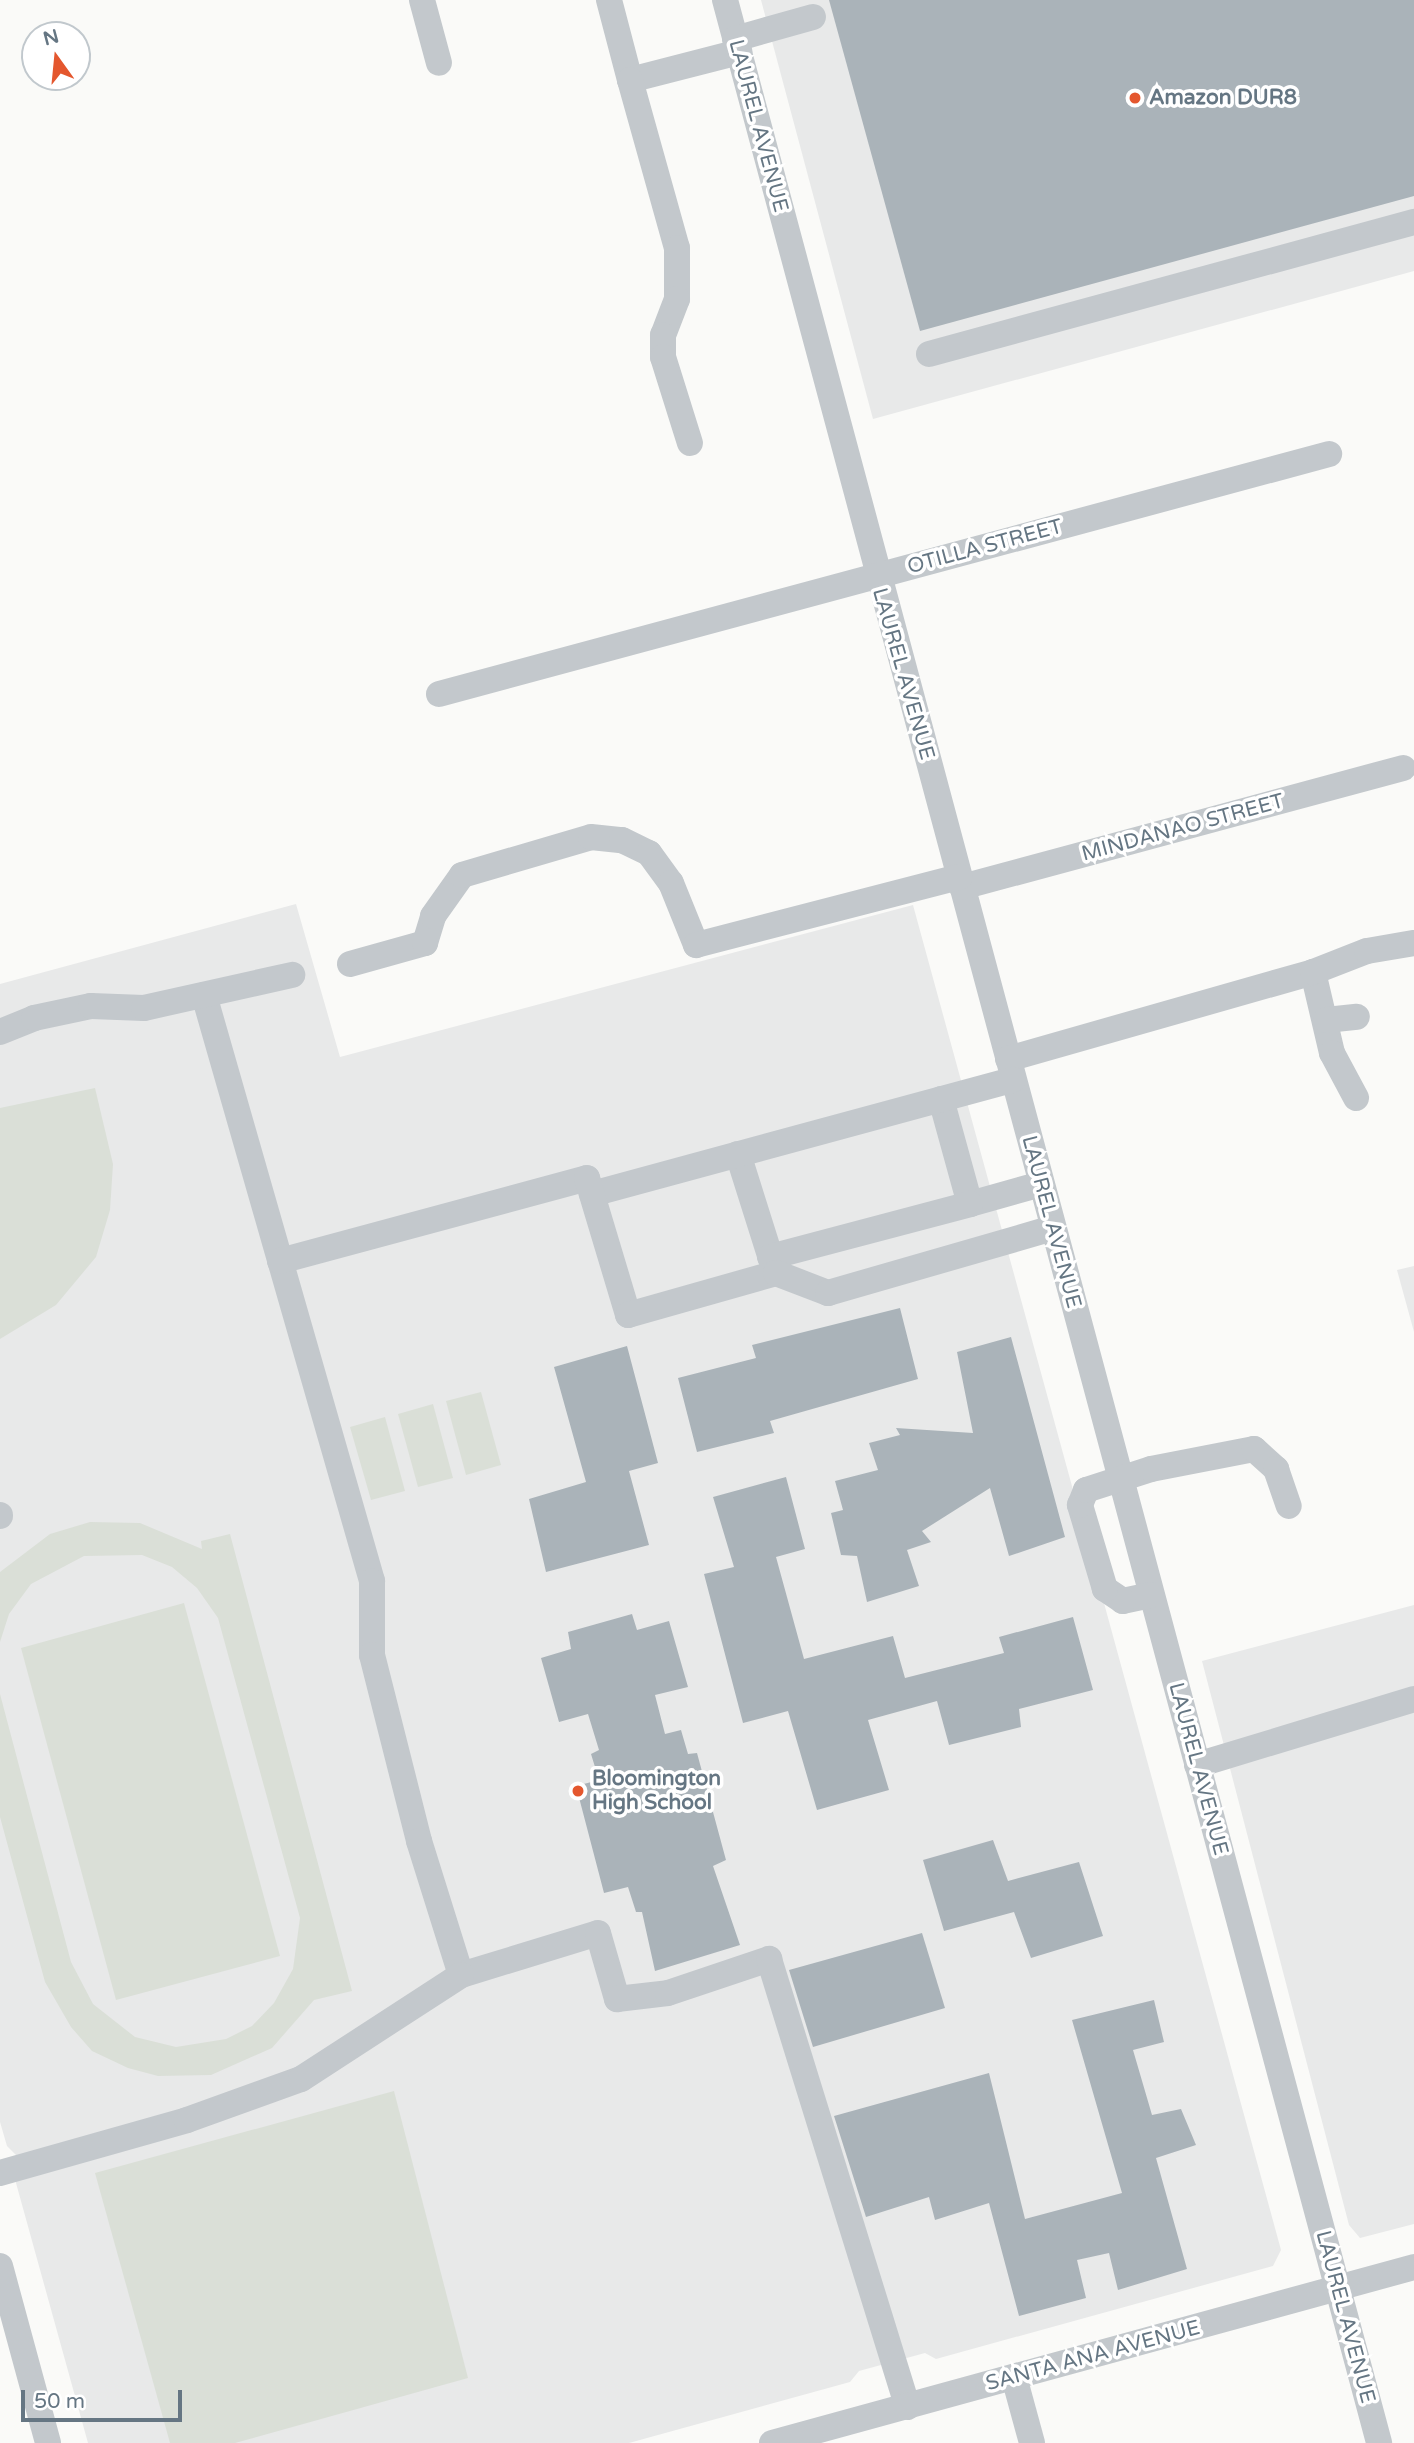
<!DOCTYPE html>
<style>
body{margin:0}
#map{position:relative;width:1414px;height:2443px;overflow:hidden;background:#fafaf8;font-family:"Varela Round",sans-serif}
div>[style]{position:absolute}
.built>*{inset:0;background:#e8e9e9}
.green>*{inset:0;background:#dadfd7}
.building>*{inset:0;background:#aab3b9}
.minor>*{height:26px;margin:-13px;padding:0 13px;transform-origin:13px;border-radius:13px;background:#c3c8cc}
.dots>*{width:19px;height:19px;translate:-50% -50%;box-sizing:border-box;border:4px solid #fff;border-radius:50%}
span{translate:-50% -50%;white-space:nowrap;text-align:center;line-height:1.15;-webkit-text-stroke:7px #fff;paint-order:stroke}
.poi-label{font-size:21px;color:#657683;font-weight:700}
.left{translate:0 -50%;text-align:left}
.street-label{font-size:21px;color:#657683}
.north{position:absolute;left:21px;top:21px;width:70px;height:70px;box-sizing:border-box;background:#fff;border:2px solid #c1c8cd;border-radius:50%;rotate:345deg;font-size:19px;font-weight:700;line-height:28px;text-align:center;color:#657683}
.north::after{content:'';display:block;margin:auto;width:24px;height:32px;background:#e4572e;clip-path:polygon(50% 0,100% 100%,50% 72%,0 100%)}
.scale{position:absolute;left:21px;top:2390px;width:161px;height:32px;box-sizing:border-box;border:4px solid #657683;border-top:0;padding-left:9px;font-size:21px;line-height:24px;white-space:nowrap;color:#657683;-webkit-text-stroke:5px #fff;paint-order:stroke}
</style>
<div id="map">
<div class="built">
<div style="clip-path:polygon(761px 0,1414px 0,1414px 271px,873px 419px)"></div>
<div style="clip-path:polygon(296px 904px,340px 1057px,913px 905px,1281px 2250px,1273px 2266px,936px 2359px,925px 2353px,859px 2371px,850px 2382px,629px 2443px,88px 2443px,16px 2183px,16px 2155px,7px 2146px,0 2122px,0 984px)"></div>
<div style="clip-path:polygon(1414px 1266px,1414px 1332px,1397px 1270px)"></div>
<div style="clip-path:polygon(1414px 1605px,1414px 2224px,1360px 2238px,1349px 2225px,1202px 1661px)"></div>
</div>
<div class="green">
<div style="clip-path:polygon(95px 1088px,113px 1164px,110px 1210px,96px 1257px,56px 1305px,0 1339px,0 1108px)"></div>
<div style="clip-path:polygon(481px 1392px,501px 1465px,466px 1475px,446px 1401px)"></div>
<div style="clip-path:polygon(433px 1404px,453px 1478px,418px 1487px,398px 1414px)"></div>
<div style="clip-path:polygon(385px 1417px,405px 1491px,371px 1500px,350px 1427px)"></div>
<div style="clip-path:polygon(90px 1522px,140px 1523px,202px 1549px,201px 1541px,230px 1534px,352px 1991px,314px 2000px,272px 2048px,211px 2075px,158px 2076px,128px 2068px,92px 2051px,71px 2027px,45px 1982px,0 1817px,0 1694px,71px 1962px,93px 2004px,135px 2037px,176px 2047px,226px 2039px,252px 2026px,274px 2003px,293px 1969px,300px 1918px,218px 1618px,197px 1588px,172px 1567px,142px 1555px,84px 1556px,31px 1584px,9px 1614px,0 1642px,0 1572px,50px 1534px)"></div>
<div style="clip-path:polygon(184px 1603px,280px 1956px,116px 2000px,21px 1648px)"></div>
<div style="clip-path:polygon(394px 2091px,468px 2378px,235px 2443px,170px 2443px,95px 2173px)"></div>
</div>
<div class="building">
<div style="clip-path:polygon(829px 0,1414px 0,1414px 196px,920px 331px)"></div>
<div style="clip-path:polygon(900px 1308px,918px 1379px,770px 1421px,774px 1433px,697px 1452px,678px 1378px,756px 1358px,752px 1345px)"></div>
<div style="clip-path:polygon(1011px 1337px,1065px 1537px,1009px 1556px,990px 1488px,922px 1531px,931px 1542px,907px 1550px,919px 1586px,867px 1602px,857px 1556px,841px 1555px,831px 1513px,843px 1510px,835px 1481px,878px 1470px,869px 1443px,900px 1435px,896px 1428px,973px 1433px,957px 1352px)"></div>
<div style="clip-path:polygon(627px 1346px,658px 1463px,629px 1471px,649px 1545px,546px 1572px,529px 1499px,586px 1482px,554px 1367px)"></div>
<div style="clip-path:polygon(786px 1477px,805px 1549px,776px 1557px,804px 1659px,893px 1636px,905px 1678px,1004px 1653px,999px 1637px,1073px 1617px,1093px 1690px,1019px 1709px,1021px 1727px,949px 1745px,937px 1701px,868px 1720px,889px 1790px,817px 1810px,788px 1711px,743px 1723px,704px 1574px,734px 1567px,713px 1497px)"></div>
<div style="clip-path:polygon(632px 1614px,637px 1630px,669px 1621px,688px 1687px,655px 1695px,665px 1734px,681px 1730px,688px 1754px,697px 1753px,726px 1860px,713px 1866px,740px 1945px,655px 1971px,642px 1912px,636px 1912px,628px 1887px,604px 1893px,576px 1786px,599px 1780px,591px 1754px,599px 1750px,588px 1714px,559px 1722px,541px 1658px,571px 1649px,568px 1632px)"></div>
<div style="clip-path:polygon(993px 1840px,1008px 1881px,1079px 1862px,1103px 1936px,1031px 1958px,1014px 1912px,944px 1931px,923px 1860px)"></div>
<div style="clip-path:polygon(922px 1933px,945px 2008px,813px 2047px,789px 1970px)"></div>
<div style="clip-path:polygon(1154px 2000px,1164px 2042px,1133px 2050px,1152px 2115px,1181px 2109px,1196px 2145px,1156px 2158px,1187px 2269px,1118px 2290px,1109px 2253px,1077px 2260px,1086px 2298px,1019px 2316px,989px 2203px,935px 2220px,929px 2197px,866px 2217px,834px 2116px,989px 2073px,1025px 2219px,1122px 2193px,1072px 2020px)"></div>
</div>
<div class="minor">
<div style="left:422px;top:0;width:65px;rotate:74.9deg"></div>
<div style="left:609px;top:0;width:83px;rotate:75.3deg"></div>
<div style="left:630px;top:80px;width:113px;rotate:-14.4deg"></div>
<div style="left:725px;top:0;width:2529px;rotate:75.01deg"></div>
<div style="left:735px;top:39px;width:81px;rotate:-15.8deg"></div>
<div style="left:630px;top:80px;width:174px;rotate:74.4deg"></div>
<div style="left:677px;top:248px;width:51px;rotate:90deg"></div>
<div style="left:677px;top:299px;width:39px;rotate:111deg"></div>
<div style="left:663px;top:335px;width:22px;rotate:90deg"></div>
<div style="left:663px;top:357px;width:90px;rotate:72.6deg"></div>
<div style="left:929px;top:354px;width:503px;rotate:-15.23deg"></div>
<div style="left:439px;top:694px;width:922px;rotate:-15.09deg"></div>
<div style="left:962px;top:887px;width:457px;rotate:-15.1deg"></div>
<div style="left:350px;top:964px;width:78px;rotate:-15.6deg"></div>
<div style="left:425px;top:943px;width:28px;rotate:-73deg"></div>
<div style="left:433px;top:916px;width:50px;rotate:-54.7deg"></div>
<div style="left:462px;top:875px;width:134px;rotate:-16.4deg"></div>
<div style="left:591px;top:837px;width:31px;rotate:6deg"></div>
<div style="left:622px;top:840px;width:30px;rotate:26deg"></div>
<div style="left:649px;top:853px;width:37px;rotate:54deg"></div>
<div style="left:671px;top:883px;width:67px;rotate:68deg"></div>
<div style="left:696px;top:945px;width:272px;rotate:-14.5deg"></div>
<div style="left:1313px;top:972px;width:83px;rotate:76.8deg"></div>
<div style="left:1332px;top:1053px;width:51px;rotate:61.9deg"></div>
<div style="left:204px;top:995px;width:610px;rotate:74deg"></div>
<div style="left:372px;top:1581px;width:74px;rotate:90deg"></div>
<div style="left:372px;top:1655px;width:192px;rotate:75.8deg"></div>
<div style="left:419px;top:1841px;width:140px;rotate:72.6deg"></div>
<div style="left:461px;top:1975px;width:143px;rotate:-17deg"></div>
<div style="left:598px;top:1933px;width:69px;rotate:73.9deg"></div>
<div style="left:617px;top:1999px;width:51px;rotate:-6.7deg"></div>
<div style="left:668px;top:1993px;width:107px;rotate:-18.6deg"></div>
<div style="left:769px;top:1959px;width:469px;rotate:72.8deg"></div>
<div style="left:1326px;top:1020px;width:31px;rotate:-6deg"></div>
<div style="left:0;top:1032px;width:37px;rotate:-22deg"></div>
<div style="left:34px;top:1018px;width:58px;rotate:-11.9deg"></div>
<div style="left:91px;top:1006px;width:53px;rotate:2.2deg"></div>
<div style="left:144px;top:1008px;width:152px;rotate:-12.6deg"></div>
<div style="left:1008px;top:1059px;width:317px;rotate:-15.9deg"></div>
<div style="left:1313px;top:972px;width:58px;rotate:-21.3deg"></div>
<div style="left:1367px;top:951px;width:48px;rotate:-9.7deg"></div>
<div style="left:941px;top:1099px;width:109px;rotate:74.6deg"></div>
<div style="left:970px;top:1204px;width:74px;rotate:-15.7deg"></div>
<div style="left:738px;top:1154px;width:123px;rotate:72.5deg"></div>
<div style="left:592px;top:1194px;width:436px;rotate:-15.2deg"></div>
<div style="left:770px;top:1257px;width:207px;rotate:-14.8deg"></div>
<div style="left:280px;top:1261px;width:318px;rotate:-15.1deg"></div>
<div style="left:587px;top:1178px;width:143px;rotate:73.3deg"></div>
<div style="left:628px;top:1315px;width:154px;rotate:-15.8deg"></div>
<div style="left:776px;top:1273px;width:56px;rotate:21deg"></div>
<div style="left:828px;top:1293px;width:234px;rotate:-16.1deg"></div>
<div style="left:0;top:1515px;width:1px;rotate:90deg"></div>
<div style="left:1151px;top:1595px;width:29px;rotate:168deg"></div>
<div style="left:1123px;top:1601px;width:22px;rotate:-146deg"></div>
<div style="left:1105px;top:1589px;width:88px;rotate:-106.6deg"></div>
<div style="left:1080px;top:1505px;width:16px;rotate:-68deg"></div>
<div style="left:1086px;top:1490px;width:68px;rotate:-17.9deg"></div>
<div style="left:1151px;top:1469px;width:105px;rotate:-11deg"></div>
<div style="left:1254px;top:1449px;width:30px;rotate:42deg"></div>
<div style="left:1276px;top:1469px;width:39px;rotate:71deg"></div>
<div style="left:1197px;top:1765px;width:227px;rotate:-16.9deg"></div>
<div style="left:0;top:2173px;width:194px;rotate:-15.8deg"></div>
<div style="left:187px;top:2120px;width:121px;rotate:-19.8deg"></div>
<div style="left:301px;top:2079px;width:191px;rotate:-33deg"></div>
<div style="left:0;top:2266px;width:183px;rotate:74.8deg"></div>
<div style="left:1014px;top:2377px;width:68px;rotate:74.7deg"></div>
<div style="left:772px;top:2443px;width:666px;rotate:-15.33deg"></div>
</div>
<div class="dots">
<div style="left:1135px;top:98px;background:#e4572e"></div>
<div style="left:578px;top:1791px;background:#e4572e"></div>
</div>
<div class="poi-label">
<span class="left" style="left:1149px;top:98px">Amazon DUR8</span>
<span class="left" style="left:592px;top:1791px">Bloomington<br>High School</span>
</div>
<div class="street-label">
<span style="left:758px;top:126px;rotate:75deg">LAUREL AVENUE</span>
<span style="left:985px;top:547px;rotate:-15deg">OTILLA STREET</span>
<span style="left:903px;top:674px;rotate:74deg">LAUREL AVENUE</span>
<span style="left:1183px;top:828px;rotate:-15deg">MINDANAO STREET</span>
<span style="left:1051px;top:1222px;rotate:75deg">LAUREL AVENUE</span>
<span style="left:1198px;top:1769px;rotate:75deg">LAUREL AVENUE</span>
<span style="left:1345px;top:2317px;rotate:75deg">LAUREL AVENUE</span>
<span style="left:1093px;top:2356px;rotate:-15deg">SANTA ANA AVENUE</span>
</div>
<div class="north">N</div>
<div class="scale">50 m</div>
</div>
